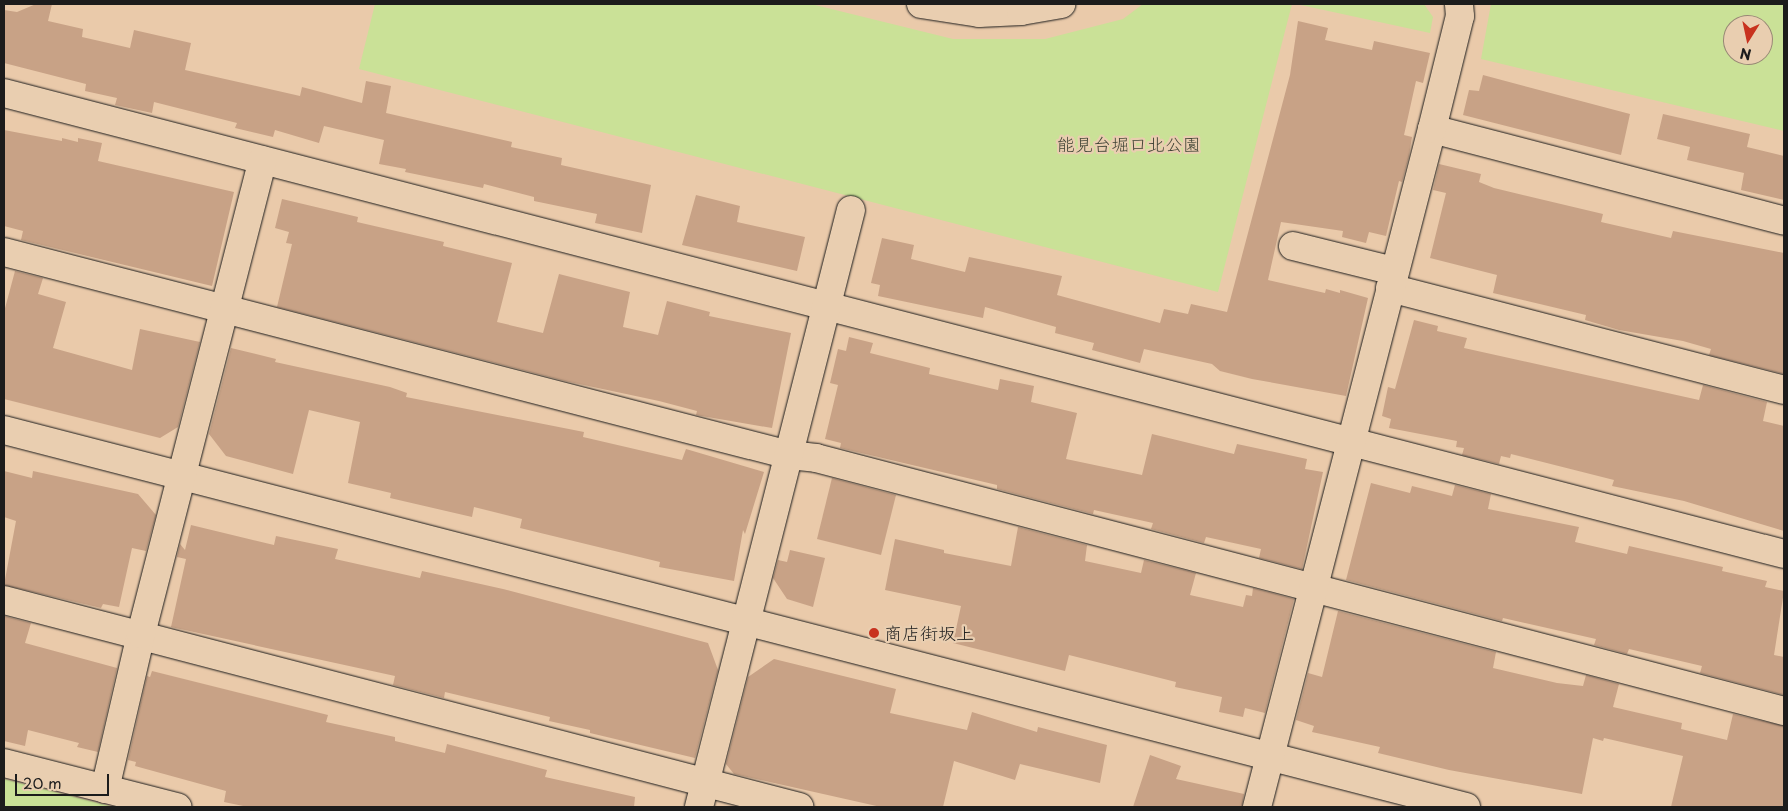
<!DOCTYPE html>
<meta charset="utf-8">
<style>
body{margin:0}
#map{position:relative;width:1788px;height:811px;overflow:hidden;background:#eacaaa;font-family:"Playpen Sans","Klee One",sans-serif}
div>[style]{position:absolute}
.green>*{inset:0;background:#cae197}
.building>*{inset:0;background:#c8a286}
.roads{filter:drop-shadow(0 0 1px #1c1c1c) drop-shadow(0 0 1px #1c1c1c)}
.minor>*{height:28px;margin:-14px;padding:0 14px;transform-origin:14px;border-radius:14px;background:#e9ceb0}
.dots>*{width:14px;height:14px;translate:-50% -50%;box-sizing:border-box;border:2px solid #e9ceb0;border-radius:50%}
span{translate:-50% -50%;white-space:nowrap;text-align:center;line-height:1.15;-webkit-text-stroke:4.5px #e9ceb0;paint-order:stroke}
.park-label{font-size:18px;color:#3f4335}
.poi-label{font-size:18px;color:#1c1c1c}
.left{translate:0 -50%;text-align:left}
.frame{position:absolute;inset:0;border:5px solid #1c1c1c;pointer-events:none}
.north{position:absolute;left:1723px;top:15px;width:50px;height:50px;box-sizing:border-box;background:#e9ceb0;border:1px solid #978775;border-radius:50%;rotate:190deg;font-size:14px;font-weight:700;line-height:20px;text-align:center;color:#1c1c1c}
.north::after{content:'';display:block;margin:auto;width:18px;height:22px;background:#c8321e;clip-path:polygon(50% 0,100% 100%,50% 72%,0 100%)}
.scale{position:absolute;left:15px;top:774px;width:94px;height:22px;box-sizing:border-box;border:2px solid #1c1c1c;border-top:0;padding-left:6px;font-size:15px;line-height:18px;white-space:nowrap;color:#1c1c1c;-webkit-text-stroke:4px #e9ceb0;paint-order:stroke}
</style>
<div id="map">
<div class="green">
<div style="clip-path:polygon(375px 4px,811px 4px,953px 39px,1045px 39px,1123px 19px,1143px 4px,1292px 4px,1218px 292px,359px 69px)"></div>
<div style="clip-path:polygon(1296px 4px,1424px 4px,1433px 17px,1430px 33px)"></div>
<div style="clip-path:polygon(evenodd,1491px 4px,1784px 4px,1784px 131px,1481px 59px,1491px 4px,1733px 25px,1763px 25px,1763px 55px,1733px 55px,1733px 25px)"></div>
<div style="clip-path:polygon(4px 779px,114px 807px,4px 807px)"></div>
</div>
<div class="building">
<div style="clip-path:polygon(36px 4px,52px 4px,48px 21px,83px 29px,82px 37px,130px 48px,134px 30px,191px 43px,185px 70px,300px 96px,302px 87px,362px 103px,366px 81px,391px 86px,386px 113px,512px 142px,511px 147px,562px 158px,561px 165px,651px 185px,642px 233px,595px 223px,597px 214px,534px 201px,534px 197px,484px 184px,483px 188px,405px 172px,406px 169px,379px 164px,384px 140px,324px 126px,319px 143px,275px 130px,273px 137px,235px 128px,237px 123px,154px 102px,152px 113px,115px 105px,117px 98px,85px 91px,86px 84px,4px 63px,4px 10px,17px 12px)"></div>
<div style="clip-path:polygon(1298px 21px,1328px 28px,1325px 40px,1372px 50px,1374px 41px,1430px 53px,1423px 83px,1416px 81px,1404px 135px,1412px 137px,1409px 156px,1402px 182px,1399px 181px,1386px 236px,1369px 232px,1366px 243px,1342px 237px,1343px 231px,1281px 222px,1268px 280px,1325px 293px,1326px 289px,1340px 293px,1340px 290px,1368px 298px,1346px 396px,1252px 379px,1220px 371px,1212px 364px,1144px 349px,1140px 363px,1092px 350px,1094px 343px,1055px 333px,1056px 327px,985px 307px,983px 318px,878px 296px,880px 285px,871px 283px,882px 238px,914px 245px,911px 259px,965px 272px,969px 257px,1062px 276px,1057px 295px,1160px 323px,1164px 309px,1188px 314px,1191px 304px,1227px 312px,1290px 75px)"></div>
<div style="clip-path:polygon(1483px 75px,1630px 114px,1621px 155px,1463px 115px,1469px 90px,1479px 91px)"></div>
<div style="clip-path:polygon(1663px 114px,1750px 134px,1747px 147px,1784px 156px,1784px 200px,1741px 190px,1744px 173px,1687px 160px,1690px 147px,1657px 139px)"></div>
<div style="clip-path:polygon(4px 130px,62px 141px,62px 138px,78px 142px,78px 138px,102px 143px,98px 161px,234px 192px,212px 286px,21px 240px,23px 231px,4px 226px)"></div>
<div style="clip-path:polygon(1439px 164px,1481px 174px,1479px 182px,1494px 188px,1603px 214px,1601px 222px,1671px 238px,1673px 231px,1784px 253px,1784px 374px,1709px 355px,1711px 349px,1683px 341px,1619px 330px,1585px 320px,1586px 315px,1493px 293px,1497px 275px,1430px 258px,1446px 193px,1433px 190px)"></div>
<div style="clip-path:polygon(696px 195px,740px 206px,737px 222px,805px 237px,797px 271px,682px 245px)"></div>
<div style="clip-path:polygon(282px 199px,358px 217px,357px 222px,444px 242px,443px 246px,512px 263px,497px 322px,543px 333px,559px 274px,630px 292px,623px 327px,658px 335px,667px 301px,710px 312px,709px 316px,791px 333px,772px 428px,696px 415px,697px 411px,659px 401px,565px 381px,277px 307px,292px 244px,286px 243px,289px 232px,275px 228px)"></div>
<div style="clip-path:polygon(15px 271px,43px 278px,38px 294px,66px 302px,53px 348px,132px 370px,140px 329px,200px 342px,178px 427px,160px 438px,4px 399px,4px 312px)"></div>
<div style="clip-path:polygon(1414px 320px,1438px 326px,1437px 331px,1467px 338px,1464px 348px,1699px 400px,1703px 385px,1767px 402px,1763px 421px,1784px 426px,1784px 531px,1684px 501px,1612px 486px,1614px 480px,1511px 454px,1510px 458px,1501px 456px,1499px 464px,1462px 455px,1464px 448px,1456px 447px,1457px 441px,1389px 428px,1391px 419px,1382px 416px,1388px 387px,1395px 389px)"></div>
<div style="clip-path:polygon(849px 337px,873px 343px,870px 353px,930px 368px,929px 374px,998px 390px,1000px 379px,1034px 386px,1031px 402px,1077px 413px,1066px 459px,1142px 475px,1152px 434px,1234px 454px,1237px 444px,1307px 459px,1305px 469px,1323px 472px,1302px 569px,1259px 558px,1261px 549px,1206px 537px,1204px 543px,1151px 529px,1153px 523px,1094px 510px,1093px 514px,997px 489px,997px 485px,840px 448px,841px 443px,825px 439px,838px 385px,830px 383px,838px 349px,846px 351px)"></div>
<div style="clip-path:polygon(231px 348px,276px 359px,275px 362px,390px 387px,407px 393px,406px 397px,584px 432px,583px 437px,682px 460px,686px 449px,764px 472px,745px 534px,743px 530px,734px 581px,659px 567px,660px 562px,520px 528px,522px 519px,474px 507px,472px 517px,390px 498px,391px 493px,348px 483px,360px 422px,309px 410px,293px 474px,226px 456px,209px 434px)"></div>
<div style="clip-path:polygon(4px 471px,32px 478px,33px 471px,138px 494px,156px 515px,146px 551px,132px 548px,119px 607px,103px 604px,101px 608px,4px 585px,16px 521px,4px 517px)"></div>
<div style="clip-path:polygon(832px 478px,896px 495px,881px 555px,817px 539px)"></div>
<div style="clip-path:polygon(1371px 483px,1410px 493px,1412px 486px,1452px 496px,1455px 485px,1491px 494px,1488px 509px,1579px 527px,1575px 542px,1627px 554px,1629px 546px,1723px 567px,1722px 571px,1767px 581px,1765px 587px,1784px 591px,1774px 655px,1784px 657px,1784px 695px,1700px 673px,1702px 666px,1629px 649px,1627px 654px,1594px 645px,1596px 639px,1503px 618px,1502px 621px,1346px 580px)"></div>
<div style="clip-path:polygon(191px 525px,274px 545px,276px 536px,338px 549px,335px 559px,420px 578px,422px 571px,503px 589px,708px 643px,718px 670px,695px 758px,590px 733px,590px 730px,549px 721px,550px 717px,445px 692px,444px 698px,393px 685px,395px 676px,171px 627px,186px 559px,177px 557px,180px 544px,185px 550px)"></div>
<div style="clip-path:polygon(1018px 527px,1087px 545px,1085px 561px,1141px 573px,1144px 560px,1196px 573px,1190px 595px,1243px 607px,1246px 595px,1252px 596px,1253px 588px,1294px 599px,1265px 713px,1245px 708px,1243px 717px,1219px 712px,1222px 697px,1175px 687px,1176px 682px,1069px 655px,1065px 671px,953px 643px,961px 606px,885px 590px,895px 539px,944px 550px,944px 553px,1011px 566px)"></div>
<div style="clip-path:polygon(790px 550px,825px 558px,813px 607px,787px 599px,773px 578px,778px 560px,787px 562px)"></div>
<div style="clip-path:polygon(1338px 611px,1496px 652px,1493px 668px,1557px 683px,1583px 686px,1586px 675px,1619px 684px,1613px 707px,1682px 723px,1681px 729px,1727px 740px,1733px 714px,1784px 726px,1784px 807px,1671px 807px,1683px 756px,1604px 738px,1603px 741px,1593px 738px,1582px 794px,1449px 770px,1378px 753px,1380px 747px,1312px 732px,1314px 726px,1296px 720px,1308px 673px,1322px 677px)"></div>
<div style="clip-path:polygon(4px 616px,31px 623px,25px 643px,117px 668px,98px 752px,77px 747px,79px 743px,28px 730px,25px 746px,4px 741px)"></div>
<div style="clip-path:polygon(774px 659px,896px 689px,890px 713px,967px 730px,972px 712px,1037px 732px,1038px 727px,1107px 745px,1100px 783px,1020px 764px,1015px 780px,954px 761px,943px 807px,881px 807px,734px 774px,726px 764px,748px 677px)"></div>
<div style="clip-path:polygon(152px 671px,328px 715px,326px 722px,395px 737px,395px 741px,445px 753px,447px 744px,547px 770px,545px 777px,635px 797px,634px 807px,248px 807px,224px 802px,226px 791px,135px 766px,136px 762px,128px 760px,147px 676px,150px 677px)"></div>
<div style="clip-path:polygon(1150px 755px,1181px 766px,1176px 779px,1244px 794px,1242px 807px,1133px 807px)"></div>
</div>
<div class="roads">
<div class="minor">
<div style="left:921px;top:4px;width:59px;rotate:8.8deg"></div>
<div style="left:979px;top:13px;width:42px;rotate:-2.7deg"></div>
<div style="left:1021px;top:11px;width:41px;rotate:-9.9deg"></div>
<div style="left:4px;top:93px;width:1839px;rotate:14.52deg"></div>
<div style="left:1432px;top:129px;width:364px;rotate:14.6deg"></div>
<div style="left:1293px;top:246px;width:104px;rotate:13.9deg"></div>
<div style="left:4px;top:252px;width:811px;rotate:14.5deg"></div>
<div style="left:789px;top:455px;width:27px;rotate:6deg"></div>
<div style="left:816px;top:458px;width:1001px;rotate:14.65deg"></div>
<div style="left:1390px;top:288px;width:407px;rotate:14.5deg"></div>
<div style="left:4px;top:430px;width:1510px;rotate:14.46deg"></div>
<div style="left:4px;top:600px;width:822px;rotate:14.59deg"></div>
<div style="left:4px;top:763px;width:179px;rotate:14.3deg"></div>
<div style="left:105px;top:789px;width:159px;rotate:-76.9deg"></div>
<div style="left:141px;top:634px;width:489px;rotate:-75.6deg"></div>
<div style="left:699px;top:807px;width:616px;rotate:-75.72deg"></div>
<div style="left:1257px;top:807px;width:700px;rotate:-75.53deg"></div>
<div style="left:1432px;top:129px;width:116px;rotate:-76.1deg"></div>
<div style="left:1460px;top:16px;width:12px;rotate:-95deg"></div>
</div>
</div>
<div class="dots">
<div style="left:874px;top:633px;background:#c8321e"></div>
</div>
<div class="park-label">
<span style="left:1129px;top:144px">能見台堀口北公園</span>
</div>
<div class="poi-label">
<span class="left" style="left:884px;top:633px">商店街坂上</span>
</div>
<div class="frame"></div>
<div class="north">N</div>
<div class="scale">20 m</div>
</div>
